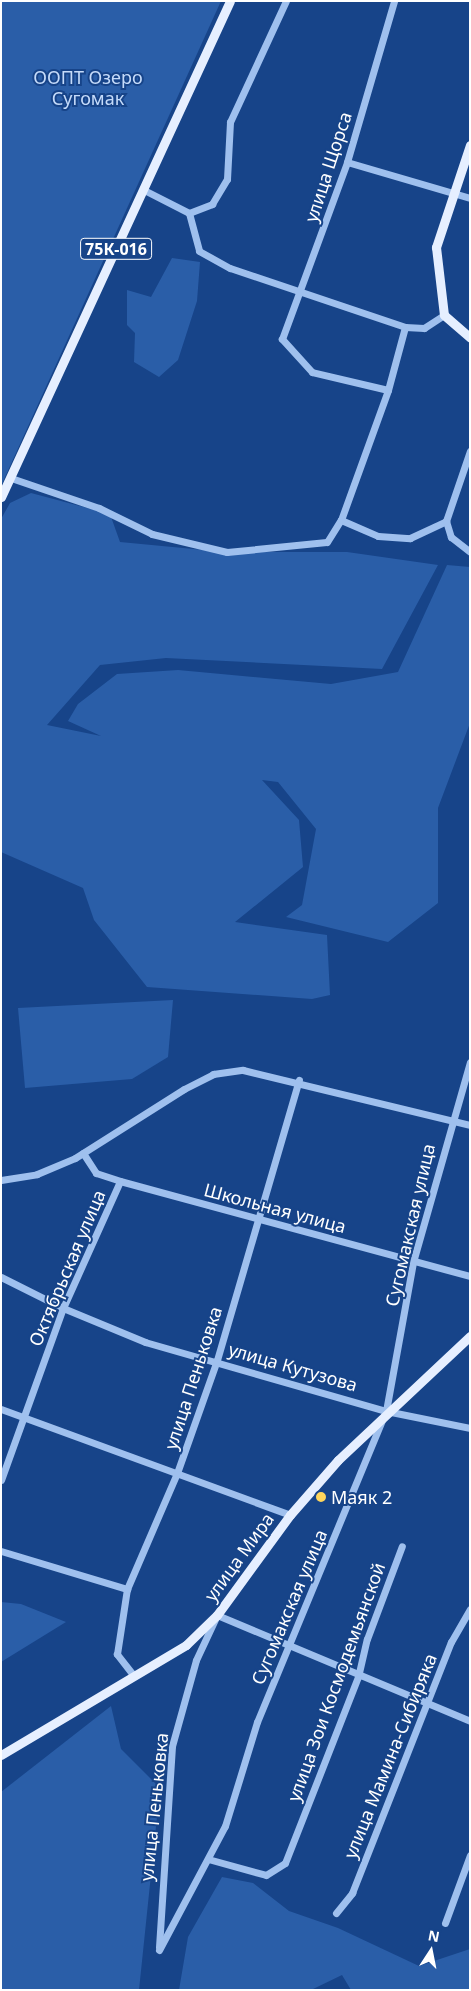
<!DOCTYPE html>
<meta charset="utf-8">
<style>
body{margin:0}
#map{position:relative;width:471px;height:1991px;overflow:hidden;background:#174489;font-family:"Noto Sans",sans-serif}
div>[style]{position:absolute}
.green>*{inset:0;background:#2a5ea8}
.minor>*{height:7px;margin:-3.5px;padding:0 3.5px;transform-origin:3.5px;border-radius:3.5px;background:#9fc0ee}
.major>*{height:9px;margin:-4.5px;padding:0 4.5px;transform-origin:4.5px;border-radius:4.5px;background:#e6efff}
.dots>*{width:14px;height:14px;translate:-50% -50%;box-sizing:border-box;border:2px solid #174489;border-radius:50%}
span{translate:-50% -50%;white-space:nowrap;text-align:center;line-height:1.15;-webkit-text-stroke:4px #174489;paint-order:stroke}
.shield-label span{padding:1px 4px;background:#174489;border:1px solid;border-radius:4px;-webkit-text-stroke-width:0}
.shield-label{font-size:16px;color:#fff;font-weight:700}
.park-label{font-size:18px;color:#c5dbfa}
.street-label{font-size:18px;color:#fff}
.poi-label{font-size:18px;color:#fff}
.left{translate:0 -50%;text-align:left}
.frame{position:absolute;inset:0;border:2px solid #fff;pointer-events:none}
.north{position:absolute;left:406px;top:1926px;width:50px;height:50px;-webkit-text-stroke:4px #174489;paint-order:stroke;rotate:11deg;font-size:14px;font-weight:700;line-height:20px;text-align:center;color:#fff}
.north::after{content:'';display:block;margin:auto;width:18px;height:22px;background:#fff;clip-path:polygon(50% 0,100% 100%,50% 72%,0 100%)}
</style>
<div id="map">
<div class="green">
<div style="clip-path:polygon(1px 1px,221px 1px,1px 486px)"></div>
<div style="clip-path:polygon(172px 258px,200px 262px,197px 301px,178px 360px,159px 377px,134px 362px,135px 333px,127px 325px,127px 290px,151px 297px)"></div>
<div style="clip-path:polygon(31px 493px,110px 514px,120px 542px,225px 552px,347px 552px,438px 565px,382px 669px,166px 658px,100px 665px,47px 725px,101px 736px,68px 721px,78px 704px,117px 674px,178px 670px,331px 684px,398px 672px,447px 565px,470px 567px,470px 723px,438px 808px,438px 903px,388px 942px,286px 917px,302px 905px,316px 829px,278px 782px,262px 780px,299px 820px,303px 867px,235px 922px,327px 935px,330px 995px,312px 999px,147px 987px,94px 920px,83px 888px,1px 852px,1px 519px,10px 503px)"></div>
<div style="clip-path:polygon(173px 1000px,168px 1057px,132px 1079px,25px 1088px,18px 1008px)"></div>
<div style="clip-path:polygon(1px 1602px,21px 1604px,66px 1622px,1px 1662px)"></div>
<div style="clip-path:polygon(111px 1706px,121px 1749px,160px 1788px,139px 1990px,1px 1990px,1px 1792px)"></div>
<div style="clip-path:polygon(222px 1877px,253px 1883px,289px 1911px,338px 1928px,419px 1966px,470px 1949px,470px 1990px,351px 1990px,342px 1975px,311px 1990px,179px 1990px,188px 1937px)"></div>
</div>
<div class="minor">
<div style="left:347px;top:162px;width:128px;rotate:16.3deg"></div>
<div style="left:144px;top:190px;width:51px;rotate:27.1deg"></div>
<div style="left:189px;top:213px;width:39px;rotate:75deg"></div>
<div style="left:199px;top:251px;width:35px;rotate:29deg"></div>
<div style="left:230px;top:268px;width:185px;rotate:18.6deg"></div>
<div style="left:189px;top:213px;width:25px;rotate:-21deg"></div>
<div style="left:212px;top:204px;width:29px;rotate:-59deg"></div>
<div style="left:227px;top:179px;width:57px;rotate:-87deg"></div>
<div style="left:230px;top:122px;width:133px;rotate:-65.2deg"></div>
<div style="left:388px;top:390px;width:78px;rotate:-166.7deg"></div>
<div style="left:312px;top:372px;width:45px;rotate:-132.3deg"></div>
<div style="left:282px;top:339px;width:189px;rotate:-69.8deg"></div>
<div style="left:347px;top:162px;width:168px;rotate:-73.7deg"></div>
<div style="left:11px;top:478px;width:93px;rotate:18.8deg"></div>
<div style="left:99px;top:508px;width:59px;rotate:26.1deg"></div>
<div style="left:152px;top:534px;width:77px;rotate:13.5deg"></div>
<div style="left:227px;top:552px;width:100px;rotate:-5.7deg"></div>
<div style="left:327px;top:542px;width:26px;rotate:-58deg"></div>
<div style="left:341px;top:520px;width:40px;rotate:23.4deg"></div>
<div style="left:378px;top:536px;width:32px;rotate:4deg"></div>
<div style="left:410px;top:538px;width:40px;rotate:-25deg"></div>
<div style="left:446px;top:521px;width:17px;rotate:73deg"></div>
<div style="left:451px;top:537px;width:24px;rotate:38deg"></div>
<div style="left:341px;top:520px;width:138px;rotate:-70.1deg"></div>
<div style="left:388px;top:390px;width:65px;rotate:-74.9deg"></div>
<div style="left:405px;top:327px;width:19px;rotate:3deg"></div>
<div style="left:424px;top:328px;width:24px;rotate:-33deg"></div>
<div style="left:446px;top:521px;width:74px;rotate:-71.1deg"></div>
<div style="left:83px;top:1153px;width:24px;rotate:57deg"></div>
<div style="left:96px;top:1173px;width:25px;rotate:18deg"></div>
<div style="left:120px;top:1181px;width:363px;rotate:15.2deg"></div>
<div style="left:1px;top:1180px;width:36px;rotate:-9deg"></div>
<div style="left:37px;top:1174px;width:41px;rotate:-22.8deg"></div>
<div style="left:75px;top:1158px;width:129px;rotate:-32.3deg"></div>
<div style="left:184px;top:1089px;width:33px;rotate:-27deg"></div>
<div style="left:213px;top:1074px;width:30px;rotate:-8deg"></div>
<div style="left:243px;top:1070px;width:234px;rotate:13.6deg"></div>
<div style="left:1px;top:1277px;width:69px;rotate:26.6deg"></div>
<div style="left:63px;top:1308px;width:89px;rotate:22.5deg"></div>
<div style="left:145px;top:1342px;width:251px;rotate:16deg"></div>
<div style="left:386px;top:1411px;width:86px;rotate:11.4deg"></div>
<div style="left:1px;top:1409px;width:308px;rotate:20.1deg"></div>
<div style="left:1px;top:1480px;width:183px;rotate:-70.2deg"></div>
<div style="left:63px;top:1308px;width:139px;rotate:-65.8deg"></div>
<div style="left:1px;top:1551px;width:132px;rotate:16.8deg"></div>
<div style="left:134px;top:1676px;width:28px;rotate:-128deg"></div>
<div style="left:117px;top:1654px;width:66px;rotate:-81.3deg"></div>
<div style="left:127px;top:1589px;width:126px;rotate:-66.7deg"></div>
<div style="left:177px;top:1473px;width:120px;rotate:-70.5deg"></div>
<div style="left:217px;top:1360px;width:292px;rotate:-73.7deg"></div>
<div style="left:208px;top:1859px;width:60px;rotate:15.4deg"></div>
<div style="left:266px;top:1875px;width:22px;rotate:-32deg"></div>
<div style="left:285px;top:1863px;width:200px;rotate:-68.6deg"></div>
<div style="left:358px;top:1677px;width:39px;rotate:-77deg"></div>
<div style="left:367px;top:1639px;width:99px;rotate:-69.4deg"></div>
<div style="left:336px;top:1913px;width:26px;rotate:-51deg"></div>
<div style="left:352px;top:1893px;width:270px;rotate:-68.5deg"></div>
<div style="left:451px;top:1642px;width:38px;rotate:-60deg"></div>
<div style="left:445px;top:1923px;width:72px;rotate:-69.8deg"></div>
<div style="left:159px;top:1947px;width:201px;rotate:-86.3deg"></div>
<div style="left:172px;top:1746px;width:89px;rotate:-74.4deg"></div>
<div style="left:196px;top:1660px;width:50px;rotate:-65deg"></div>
<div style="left:217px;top:1615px;width:274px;rotate:22.7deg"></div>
<div style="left:159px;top:1950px;width:140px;rotate:-62deg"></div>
<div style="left:225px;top:1826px;width:109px;rotate:-72.9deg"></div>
<div style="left:257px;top:1722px;width:337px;rotate:-67.5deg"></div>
<div style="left:386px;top:1411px;width:151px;rotate:-79.7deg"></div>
<div style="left:413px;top:1262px;width:208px;rotate:-74.1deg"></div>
</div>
<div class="major">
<div style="left:470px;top:145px;width:108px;rotate:108.4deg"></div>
<div style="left:436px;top:247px;width:68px;rotate:83.3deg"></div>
<div style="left:444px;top:315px;width:35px;rotate:41deg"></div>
<div style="left:1px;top:497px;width:546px;rotate:-65.22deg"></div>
<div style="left:1px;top:1755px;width:215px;rotate:-30.7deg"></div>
<div style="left:186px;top:1645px;width:43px;rotate:-44.1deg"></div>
<div style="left:217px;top:1615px;width:124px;rotate:-53.9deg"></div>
<div style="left:290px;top:1515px;width:73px;rotate:-48.9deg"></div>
<div style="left:338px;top:1460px;width:181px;rotate:-43.2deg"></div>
</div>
<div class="dots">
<div style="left:321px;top:1497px;background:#ffd65c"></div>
</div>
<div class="shield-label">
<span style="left:116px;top:249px">75К-016</span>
</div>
<div class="park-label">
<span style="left:88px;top:88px">ООПТ Озеро<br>Сугомак</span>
</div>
<div class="street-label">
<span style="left:328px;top:167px;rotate:-72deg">улица Щорса</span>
<span style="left:275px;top:1208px;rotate:15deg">Школьная улица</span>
<span style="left:410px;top:1225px;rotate:-77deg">Сугомакская улица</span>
<span style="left:67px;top:1268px;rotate:-67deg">Октябрьская улица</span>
<span style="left:293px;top:1367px;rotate:16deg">улица Кутузова</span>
<span style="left:193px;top:1378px;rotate:-72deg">улица Пеньковка</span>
<span style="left:239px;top:1557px;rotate:-54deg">улица Мира</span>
<span style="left:289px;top:1607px;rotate:-67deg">Сугомакская улица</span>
<span style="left:336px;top:1682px;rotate:-70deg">улица Зои Космодемьянской</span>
<span style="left:390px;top:1756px;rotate:-68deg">улица Мамина-Сибиряка</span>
<span style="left:154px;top:1807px;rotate:-84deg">улица Пеньковка</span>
</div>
<div class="poi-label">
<span class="left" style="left:331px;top:1497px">Маяк 2</span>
</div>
<div class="frame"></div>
<div class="north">N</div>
</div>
